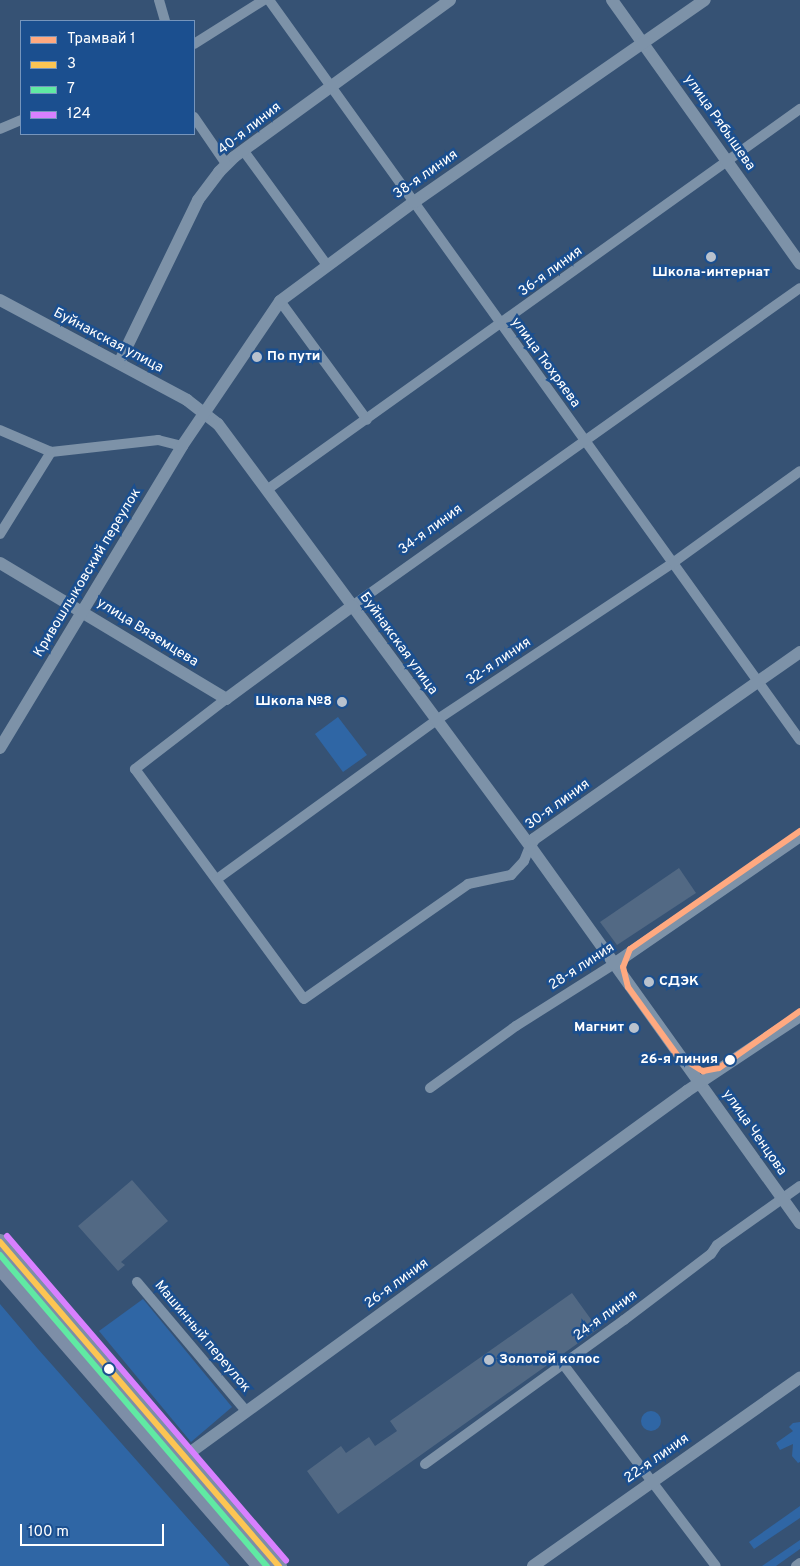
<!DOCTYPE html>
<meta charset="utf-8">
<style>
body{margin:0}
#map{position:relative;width:800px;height:1566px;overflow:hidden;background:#365274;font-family:Overpass,sans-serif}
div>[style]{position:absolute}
.green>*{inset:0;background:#2f66a5}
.round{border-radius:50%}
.building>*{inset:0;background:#526984}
.minor>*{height:10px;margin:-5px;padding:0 5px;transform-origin:5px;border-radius:5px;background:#7d92a8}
.tertiary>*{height:12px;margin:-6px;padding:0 6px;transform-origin:6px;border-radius:6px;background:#7d92a8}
.primary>*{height:16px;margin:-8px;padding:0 8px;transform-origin:8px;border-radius:8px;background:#7d8ea7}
.bus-1>*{height:6px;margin:-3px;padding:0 3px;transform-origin:3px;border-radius:3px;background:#fcc553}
.bus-2>*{height:6px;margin:-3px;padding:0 3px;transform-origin:3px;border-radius:3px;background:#60e9a3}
.bus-3>*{height:6px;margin:-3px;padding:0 3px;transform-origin:3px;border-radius:3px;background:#d880ff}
.tram-1>*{height:6px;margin:-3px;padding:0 3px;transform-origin:3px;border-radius:3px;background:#ffa980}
.dots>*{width:14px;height:14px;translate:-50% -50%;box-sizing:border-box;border:2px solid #1b4f8f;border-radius:50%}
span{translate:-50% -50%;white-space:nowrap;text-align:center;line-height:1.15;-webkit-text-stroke:5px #1b4f8f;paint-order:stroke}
.street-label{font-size:14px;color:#fff}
.poi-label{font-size:14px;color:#fff;font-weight:700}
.left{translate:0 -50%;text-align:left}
.right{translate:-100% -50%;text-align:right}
.stop-label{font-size:14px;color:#fff;font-weight:700}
.legend{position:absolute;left:20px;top:20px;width:175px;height:115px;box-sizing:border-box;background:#1b4f8f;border:1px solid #7695bc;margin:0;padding:6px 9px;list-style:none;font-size:15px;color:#fff}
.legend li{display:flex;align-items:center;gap:10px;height:25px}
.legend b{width:25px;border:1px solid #7695bc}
.scale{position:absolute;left:20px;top:1524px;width:144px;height:22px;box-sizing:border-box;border:2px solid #fff;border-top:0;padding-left:6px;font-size:15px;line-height:18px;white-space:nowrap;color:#fff;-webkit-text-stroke:4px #1b4f8f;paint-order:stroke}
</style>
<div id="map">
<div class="green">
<div style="clip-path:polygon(338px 717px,367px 755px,343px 772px,315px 734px)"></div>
<div style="clip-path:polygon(143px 1299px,232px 1407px,191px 1442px,99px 1331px)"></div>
<div style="clip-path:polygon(0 1304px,38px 1349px,230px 1566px,0 1566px)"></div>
<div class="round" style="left:641px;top:1411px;width:20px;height:20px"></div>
<div style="clip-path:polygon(800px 1422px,800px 1462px,798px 1463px,792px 1456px,793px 1444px,780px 1450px,776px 1443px,793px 1431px,789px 1427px,793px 1423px)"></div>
<div style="clip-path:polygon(800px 1506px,800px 1518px,754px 1549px,749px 1542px)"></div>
<div style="clip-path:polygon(800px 1540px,800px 1549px,776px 1566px,762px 1566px)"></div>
</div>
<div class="building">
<div style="clip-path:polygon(679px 868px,696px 893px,617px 945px,600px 922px)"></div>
<div style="clip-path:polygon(132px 1180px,168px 1221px,121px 1262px,125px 1265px,118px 1271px,78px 1226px)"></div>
<div style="clip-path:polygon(572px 1293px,598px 1329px,338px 1514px,307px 1471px,341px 1446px,346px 1453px,369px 1437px,375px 1446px,397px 1431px,390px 1421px)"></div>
</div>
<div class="minor">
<div style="left:159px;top:0;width:22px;rotate:74deg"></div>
<div style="left:269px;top:0;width:911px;rotate:54.34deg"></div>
<div style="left:194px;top:44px;width:83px;rotate:-32.2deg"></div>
<div style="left:194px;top:117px;width:58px;rotate:55.5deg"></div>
<div style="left:0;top:129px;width:23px;rotate:-23deg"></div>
<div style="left:243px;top:150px;width:141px;rotate:53.9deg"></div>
<div style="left:280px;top:301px;width:147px;rotate:53.8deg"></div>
<div style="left:0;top:430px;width:56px;rotate:23.3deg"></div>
<div style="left:51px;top:452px;width:108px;rotate:-6.4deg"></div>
<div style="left:158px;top:440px;width:25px;rotate:14deg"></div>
<div style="left:268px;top:489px;width:654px;rotate:-35.54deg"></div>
<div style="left:0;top:534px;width:97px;rotate:-58.1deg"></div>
<div style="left:352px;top:606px;width:549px;rotate:-35.37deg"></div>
<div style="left:226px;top:699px;width:115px;rotate:142.4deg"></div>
<div style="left:135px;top:769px;width:285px;rotate:53.7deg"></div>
<div style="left:304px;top:999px;width:200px;rotate:-35deg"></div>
<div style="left:468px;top:884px;width:44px;rotate:-11.8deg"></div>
<div style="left:511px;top:875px;width:19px;rotate:-47deg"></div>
<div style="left:524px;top:861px;width:16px;rotate:-68deg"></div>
<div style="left:217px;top:879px;width:269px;rotate:-35.9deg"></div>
<div style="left:435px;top:721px;width:287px;rotate:-33.6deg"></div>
<div style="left:674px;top:562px;width:155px;rotate:-35.8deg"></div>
<div style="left:430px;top:1088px;width:106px;rotate:-35.8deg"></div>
<div style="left:516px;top:1026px;width:116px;rotate:-32.3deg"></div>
<div style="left:137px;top:1282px;width:169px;rotate:49.8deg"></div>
<div style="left:563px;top:1364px;width:253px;rotate:52.9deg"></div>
<div style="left:425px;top:1464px;width:246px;rotate:-35.9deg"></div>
<div style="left:624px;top:1320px;width:109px;rotate:-37.2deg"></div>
<div style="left:711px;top:1254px;width:11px;rotate:-56deg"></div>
<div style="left:717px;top:1245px;width:102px;rotate:-35.4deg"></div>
<div style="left:796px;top:1566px;width:5px;rotate:-37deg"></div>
</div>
<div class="tertiary">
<div style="left:612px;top:0;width:324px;rotate:54.5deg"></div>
<div style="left:0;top:300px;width:212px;rotate:28.1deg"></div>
<div style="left:187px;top:400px;width:39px;rotate:38deg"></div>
<div style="left:218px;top:424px;width:525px;rotate:53.52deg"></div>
<div style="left:530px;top:846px;width:464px;rotate:54.4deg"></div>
<div style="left:119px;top:363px;width:181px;rotate:-64.1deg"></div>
<div style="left:198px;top:200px;width:35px;rotate:-53deg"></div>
<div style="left:219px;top:172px;width:21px;rotate:-45deg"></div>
<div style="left:234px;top:157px;width:267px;rotate:-36deg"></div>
<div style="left:0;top:563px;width:264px;rotate:31deg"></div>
<div style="left:226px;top:699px;width:157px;rotate:-36.4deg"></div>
<div style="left:0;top:748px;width:353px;rotate:-58.9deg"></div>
<div style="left:182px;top:446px;width:175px;rotate:-55.9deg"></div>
<div style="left:280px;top:301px;width:167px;rotate:-36.5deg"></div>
<div style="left:414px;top:202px;width:354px;rotate:-34.8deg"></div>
<div style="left:530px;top:846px;width:8px;rotate:-60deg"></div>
<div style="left:534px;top:839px;width:325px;rotate:-35.1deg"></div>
<div style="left:614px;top:964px;width:226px;rotate:-34.5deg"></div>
<div style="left:184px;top:1457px;width:622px;rotate:-36.04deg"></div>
<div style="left:687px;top:1091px;width:136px;rotate:-33.6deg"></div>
<div style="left:533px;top:1566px;width:327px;rotate:-35.2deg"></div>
</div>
<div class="primary">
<div style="left:0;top:1242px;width:428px;rotate:49.3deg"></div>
<div style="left:0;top:1267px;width:396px;rotate:49deg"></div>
</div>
<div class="bus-1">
<div style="left:0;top:1242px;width:428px;rotate:49.3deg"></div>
</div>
<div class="bus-2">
<div style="left:0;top:1255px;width:410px;rotate:49.4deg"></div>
</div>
<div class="bus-3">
<div style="left:7px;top:1236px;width:428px;rotate:49.3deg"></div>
</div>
<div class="tram-1">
<div style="left:800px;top:831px;width:207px;rotate:145.2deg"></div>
<div style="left:630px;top:949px;width:19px;rotate:111deg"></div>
<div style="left:623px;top:967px;width:21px;rotate:76deg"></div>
<div style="left:628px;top:987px;width:84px;rotate:54.2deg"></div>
<div style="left:677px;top:1055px;width:31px;rotate:32deg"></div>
<div style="left:703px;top:1071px;width:16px;rotate:-11deg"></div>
<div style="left:719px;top:1068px;width:99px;rotate:-35.1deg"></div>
</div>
<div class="dots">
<div style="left:711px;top:257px;background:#b9c2ce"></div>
<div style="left:257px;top:357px;background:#b9c2ce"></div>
<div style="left:342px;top:702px;background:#b9c2ce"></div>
<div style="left:649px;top:982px;background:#b9c2ce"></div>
<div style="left:634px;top:1028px;background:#b9c2ce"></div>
<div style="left:730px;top:1060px;background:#fff"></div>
<div style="left:489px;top:1360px;background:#b9c2ce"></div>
<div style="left:109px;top:1369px;background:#fff"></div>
</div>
<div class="street-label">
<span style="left:719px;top:123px;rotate:55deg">улица Рябышева</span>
<span style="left:250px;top:129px;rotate:-38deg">40-я линия</span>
<span style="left:426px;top:175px;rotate:-35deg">38-я линия</span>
<span style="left:551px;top:272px;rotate:-36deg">36-я линия</span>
<span style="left:108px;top:341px;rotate:28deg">Буйнакская улица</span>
<span style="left:545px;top:363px;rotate:54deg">улица Тюхряева</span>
<span style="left:431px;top:530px;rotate:-36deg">34-я линия</span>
<span style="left:88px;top:573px;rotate:-59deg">Кривошлыковский переулок</span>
<span style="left:147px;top:633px;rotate:32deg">улица Вяземцева</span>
<span style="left:398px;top:644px;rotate:54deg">Буйнакская улица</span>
<span style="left:499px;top:662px;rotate:-34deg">32-я линия</span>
<span style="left:558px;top:805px;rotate:-36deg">30-я линия</span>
<span style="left:582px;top:967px;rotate:-33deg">28-я линия</span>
<span style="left:754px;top:1133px;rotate:55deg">улица Ченцова</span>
<span style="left:397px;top:1284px;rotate:-36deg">26-я линия</span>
<span style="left:606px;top:1316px;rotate:-36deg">24-я линия</span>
<span style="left:202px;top:1337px;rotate:50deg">Машинный переулок</span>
<span style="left:657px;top:1459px;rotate:-35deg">22-я линия</span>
</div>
<div class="poi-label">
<span style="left:711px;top:273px">Школа-интернат</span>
<span class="left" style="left:267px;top:357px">По пути</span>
<span class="right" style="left:332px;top:702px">Школа №8</span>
<span class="left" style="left:659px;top:982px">СДЭК</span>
<span class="right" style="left:624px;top:1028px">Магнит</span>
<span class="left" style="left:499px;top:1360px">Золотой колос</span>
</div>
<div class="stop-label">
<span class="right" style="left:718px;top:1060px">26-я линия</span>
</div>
<ul class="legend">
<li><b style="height:6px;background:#ffa980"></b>Трамвай 1</li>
<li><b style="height:6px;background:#fcc553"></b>3</li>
<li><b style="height:6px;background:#60e9a3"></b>7</li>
<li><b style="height:6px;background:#d880ff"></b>124</li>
</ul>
<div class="scale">100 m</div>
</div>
